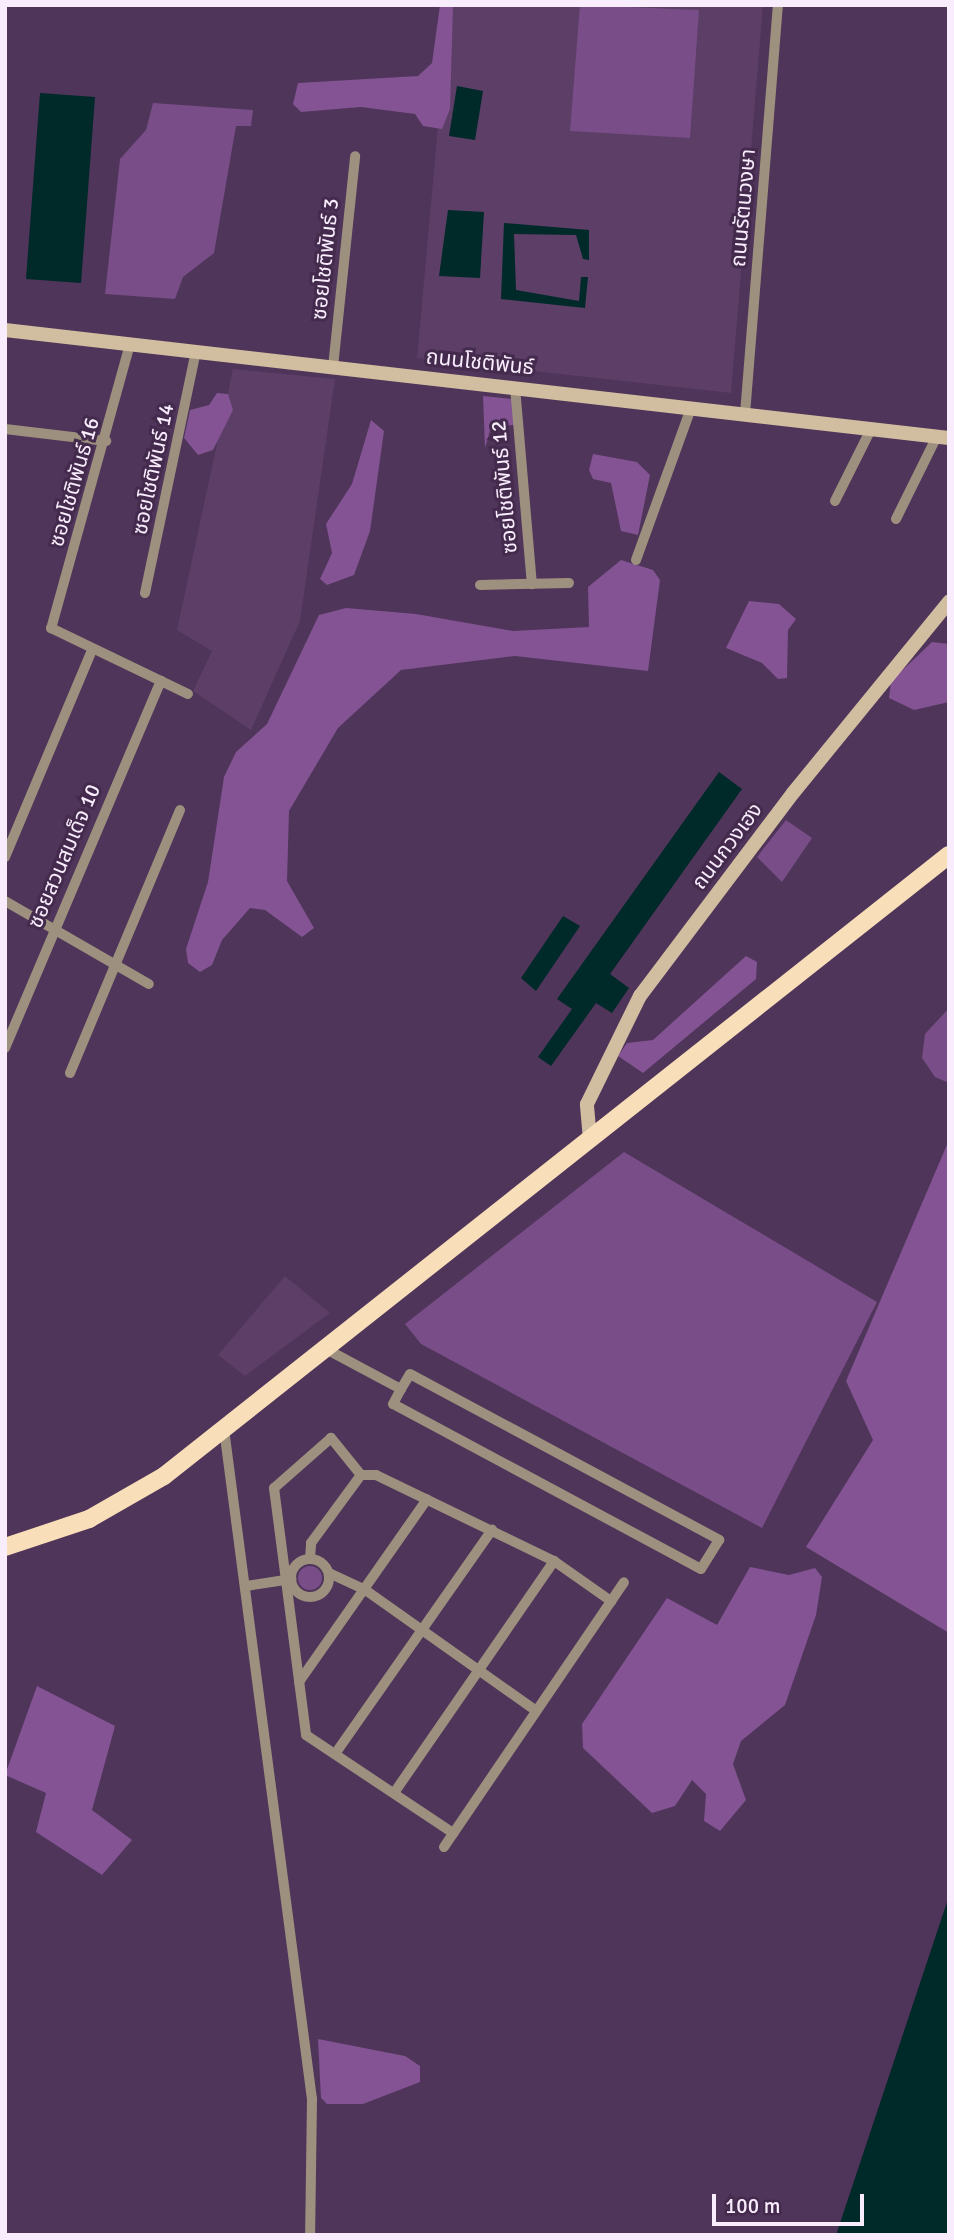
<!DOCTYPE html>
<meta charset="utf-8">
<style>
body{margin:0}
#map{position:relative;width:954px;height:2240px;overflow:hidden;background:#4f3559;font-family:Signika,"Noto Sans Thai",sans-serif}
div>[style]{position:absolute}
.built>*{inset:0;background:#5c3e67}
.green>*{inset:0;background:#794d88}
.round{border-radius:50%}
.forest>*{inset:0;background:#835394}
.water>*{inset:0;background:#00292a}
.street>*{height:10px;margin:-5px;padding:0 5px;transform-origin:5px;border-radius:5px;background:#9d907e}
.street>.ring{margin:-5px;padding:0;box-sizing:content-box;background:none;border:10px solid #9d907e;border-radius:50%}
.secondary>*{height:14px;margin:-7px;padding:0 7px;transform-origin:7px;border-radius:7px;background:#d1bda0}
.primary>*{height:18px;margin:-9px;padding:0 9px;transform-origin:9px;border-radius:9px;background:#f9dfb9}
span{translate:-50% -50%;white-space:nowrap;text-align:center;line-height:1.15;-webkit-text-stroke:6px #442b4d;paint-order:stroke}
.street-label{font-size:21px;color:#f8ecfd}
.frame{position:absolute;inset:0;border:7px solid #f8ecfd;pointer-events:none}
.scale{position:absolute;left:712px;top:2194px;width:152px;height:32px;box-sizing:border-box;border:4px solid #f8ecfd;border-top:0;padding-left:9px;font-size:21px;line-height:24px;white-space:nowrap;color:#f8ecfd;-webkit-text-stroke:5px #442b4d;paint-order:stroke}
</style>
<div id="map">
<div class="built">
<div style="clip-path:polygon(449px 5px,763px 5px,731px 393px,417px 358px)"></div>
<div style="clip-path:polygon(233px 369px,335px 379px,300px 621px,251px 730px,193px 691px,212px 651px,177px 630px)"></div>
<div style="clip-path:polygon(285px 1276px,330px 1313px,245px 1376px,218px 1355px)"></div>
</div>
<div class="green">
<div style="clip-path:polygon(580px 5px,699px 10px,690px 138px,570px 131px)"></div>
<div style="clip-path:polygon(153px 103px,253px 110px,251px 126px,236px 126px,214px 253px,183px 277px,175px 299px,105px 294px,120px 159px,146px 130px)"></div>
<div style="clip-path:polygon(786px 820px,812px 838px,782px 882px,757px 857px)"></div>
<div style="clip-path:polygon(949px 1008px,949px 1083px,935px 1077px,922px 1058px,925px 1034px)"></div>
<div style="clip-path:polygon(624px 1152px,877px 1302px,762px 1528px,421px 1344px,405px 1324px)"></div>
<div class="round" style="left:298px;top:1566px;width:24px;height:24px"></div>
</div>
<div class="forest">
<div style="clip-path:polygon(440px 5px,453px 5px,450px 109px,442px 129px,423px 126px,415px 114px,361px 107px,301px 112px,293px 104px,298px 83px,418px 76px,432px 63px)"></div>
<div style="clip-path:polygon(217px 393px,228px 394px,233px 410px,213px 450px,198px 455px,184px 438px,190px 410px,209px 405px)"></div>
<div style="clip-path:polygon(483px 396px,513px 399px,513px 425px,491px 427px,485px 448px)"></div>
<div style="clip-path:polygon(371px 420px,384px 431px,370px 531px,354px 575px,327px 585px,320px 579px,332px 553px,326px 524px,352px 484px)"></div>
<div style="clip-path:polygon(593px 454px,637px 462px,650px 475px,638px 535px,621px 531px,611px 483px,593px 479px,589px 470px)"></div>
<div style="clip-path:polygon(621px 560px,653px 570px,660px 580px,648px 671px,515px 656px,401px 670px,338px 728px,289px 811px,287px 881px,314px 928px,302px 937px,265px 910px,250px 908px,222px 940px,212px 965px,200px 972px,188px 963px,186px 949px,208px 882px,224px 777px,236px 752px,267px 724px,319px 615px,346px 608px,416px 614px,513px 631px,589px 627px,588px 587px)"></div>
<div style="clip-path:polygon(749px 601px,779px 604px,796px 619px,788px 630px,787px 678px,778px 679px,762px 663px,726px 648px)"></div>
<div style="clip-path:polygon(932px 642px,949px 644px,949px 702px,914px 710px,889px 698px,891px 681px)"></div>
<div style="clip-path:polygon(746px 956px,757px 962px,756px 979px,643px 1073px,618px 1056px,627px 1043px,653px 1040px)"></div>
<div style="clip-path:polygon(949px 1140px,949px 1633px,806px 1547px,873px 1440px,846px 1381px)"></div>
<div style="clip-path:polygon(750px 1567px,789px 1575px,815px 1568px,822px 1577px,816px 1615px,785px 1705px,741px 1741px,733px 1764px,746px 1800px,720px 1831px,704px 1821px,706px 1794px,692px 1780px,675px 1806px,652px 1813px,583px 1748px,582px 1724px,667px 1598px,717px 1625px)"></div>
<div style="clip-path:polygon(37px 1686px,115px 1726px,92px 1810px,132px 1840px,102px 1875px,36px 1832px,46px 1793px,5px 1775px)"></div>
<div style="clip-path:polygon(318px 2039px,405px 2056px,420px 2066px,420px 2082px,363px 2104px,327px 2104px,321px 2098px)"></div>
</div>
<div class="water">
<div style="clip-path:polygon(457px 86px,483px 91px,475px 140px,449px 136px)"></div>
<div style="clip-path:polygon(40px 93px,95px 97px,81px 283px,26px 279px)"></div>
<div style="clip-path:polygon(448px 210px,484px 212px,480px 278px,439px 276px)"></div>
<div style="clip-path:polygon(504px 223px,589px 230px,589px 260px,583px 259px,576px 235px,514px 234px,516px 290px,579px 301px,581px 277px,588px 277px,585px 308px,501px 299px)"></div>
<div style="clip-path:polygon(719px 772px,742px 789px,610px 974px,629px 988px,612px 1013px,596px 1003px,551px 1066px,538px 1057px,572px 1009px,557px 999px)"></div>
<div style="clip-path:polygon(563px 916px,580px 926px,536px 991px,521px 978px)"></div>
<div style="clip-path:polygon(949px 1896px,949px 2235px,836px 2235px)"></div>
</div>
<div class="street">
<div style="left:130px;top:344px;width:295px;rotate:105.5deg"></div>
<div style="left:51px;top:628px;width:152px;rotate:25.7deg"></div>
<div style="left:333px;top:367px;width:212px;rotate:-84deg"></div>
<div style="left:515px;top:387px;width:198px;rotate:85.1deg"></div>
<div style="left:745px;top:414px;width:410px;rotate:-85.4deg"></div>
<div style="left:5px;top:429px;width:102px;rotate:6.8deg"></div>
<div style="left:835px;top:501px;width:80px;rotate:-63.4deg"></div>
<div style="left:896px;top:519px;width:93px;rotate:-63.7deg"></div>
<div style="left:636px;top:560px;width:162px;rotate:-70.1deg"></div>
<div style="left:480px;top:585px;width:89px;rotate:-1.3deg"></div>
<div style="left:145px;top:593px;width:246px;rotate:-78.1deg"></div>
<div style="left:5px;top:857px;width:222px;rotate:-67.2deg"></div>
<div style="left:5px;top:901px;width:166px;rotate:30deg"></div>
<div style="left:5px;top:1048px;width:399px;rotate:-67deg"></div>
<div style="left:70px;top:1073px;width:285px;rotate:-67.3deg"></div>
<div style="left:326px;top:1349px;width:85px;rotate:28.1deg"></div>
<div style="left:401px;top:1389px;width:17px;rotate:-59deg"></div>
<div style="left:410px;top:1374px;width:351px;rotate:28.2deg"></div>
<div style="left:719px;top:1540px;width:34px;rotate:122deg"></div>
<div style="left:701px;top:1569px;width:349px;rotate:-151.8deg"></div>
<div style="left:393px;top:1404px;width:17px;rotate:-62deg"></div>
<div style="left:224px;top:1429px;width:676px;rotate:82.52deg"></div>
<div style="left:312px;top:2099px;width:136px;rotate:90.8deg"></div>
<div style="left:361px;top:1475px;width:48px;rotate:-129deg"></div>
<div style="left:331px;top:1438px;width:76px;rotate:138.7deg"></div>
<div style="left:274px;top:1488px;width:249px;rotate:82.6deg"></div>
<div style="left:306px;top:1735px;width:177px;rotate:33.7deg"></div>
<div class="ring" style="left:291px;top:1559px;width:28px;height:28px"></div>
<div style="left:310px;top:1559px;width:16px;rotate:-86deg"></div>
<div style="left:311px;top:1543px;width:84px;rotate:-53.7deg"></div>
<div style="left:361px;top:1475px;width:15px"></div>
<div style="left:376px;top:1475px;width:198px;rotate:25.8deg"></div>
<div style="left:554px;top:1561px;width:70px;rotate:35.1deg"></div>
<div style="left:329px;top:1573px;width:38px;rotate:25deg"></div>
<div style="left:364px;top:1589px;width:211px;rotate:35.3deg"></div>
<div style="left:246px;top:1586px;width:46px;rotate:-8.8deg"></div>
<div style="left:299px;top:1682px;width:223px;rotate:-55deg"></div>
<div style="left:335px;top:1754px;width:274px;rotate:-55deg"></div>
<div style="left:394px;top:1793px;width:282px;rotate:-55.4deg"></div>
<div style="left:444px;top:1847px;width:320px;rotate:-55.8deg"></div>
</div>
<div class="secondary">
<div style="left:5px;top:330px;width:950px;rotate:6.53deg"></div>
<div style="left:590px;top:1140px;width:36px;rotate:-95deg"></div>
<div style="left:587px;top:1104px;width:120px;rotate:-63.9deg"></div>
<div style="left:640px;top:996px;width:254px;rotate:-53deg"></div>
<div style="left:793px;top:793px;width:247px;rotate:-50.8deg"></div>
</div>
<div class="primary">
<div style="left:5px;top:1547px;width:89px;rotate:-18.4deg"></div>
<div style="left:89px;top:1519px;width:86px;rotate:-29.8deg"></div>
<div style="left:164px;top:1476px;width:1001px;rotate:-38.35deg"></div>
</div>
<div class="street-label">
<span style="left:743px;top:208px;rotate:-85deg">ถนนรัตนวงษา</span>
<span style="left:325px;top:259px;rotate:-84deg">ซอยโชติพันธ์ 3</span>
<span style="left:480px;top:362px;rotate:6deg">ถนนโชติพันธ์</span>
<span style="left:153px;top:469px;rotate:-78deg">ซอยโชติพันธ์ 14</span>
<span style="left:74px;top:482px;rotate:-74deg">ซอยโชติพันธ์ 16</span>
<span style="left:504px;top:487px;rotate:-95deg">ซอยโชติพันธ์ 12</span>
<span style="left:727px;top:846px;rotate:-53deg">ถนนกวงเฮง</span>
<span style="left:64px;top:856px;rotate:-67deg">ซอยสวนสมเด็จ 10</span>
</div>
<div class="frame"></div>
<div class="scale">100 m</div>
</div>
